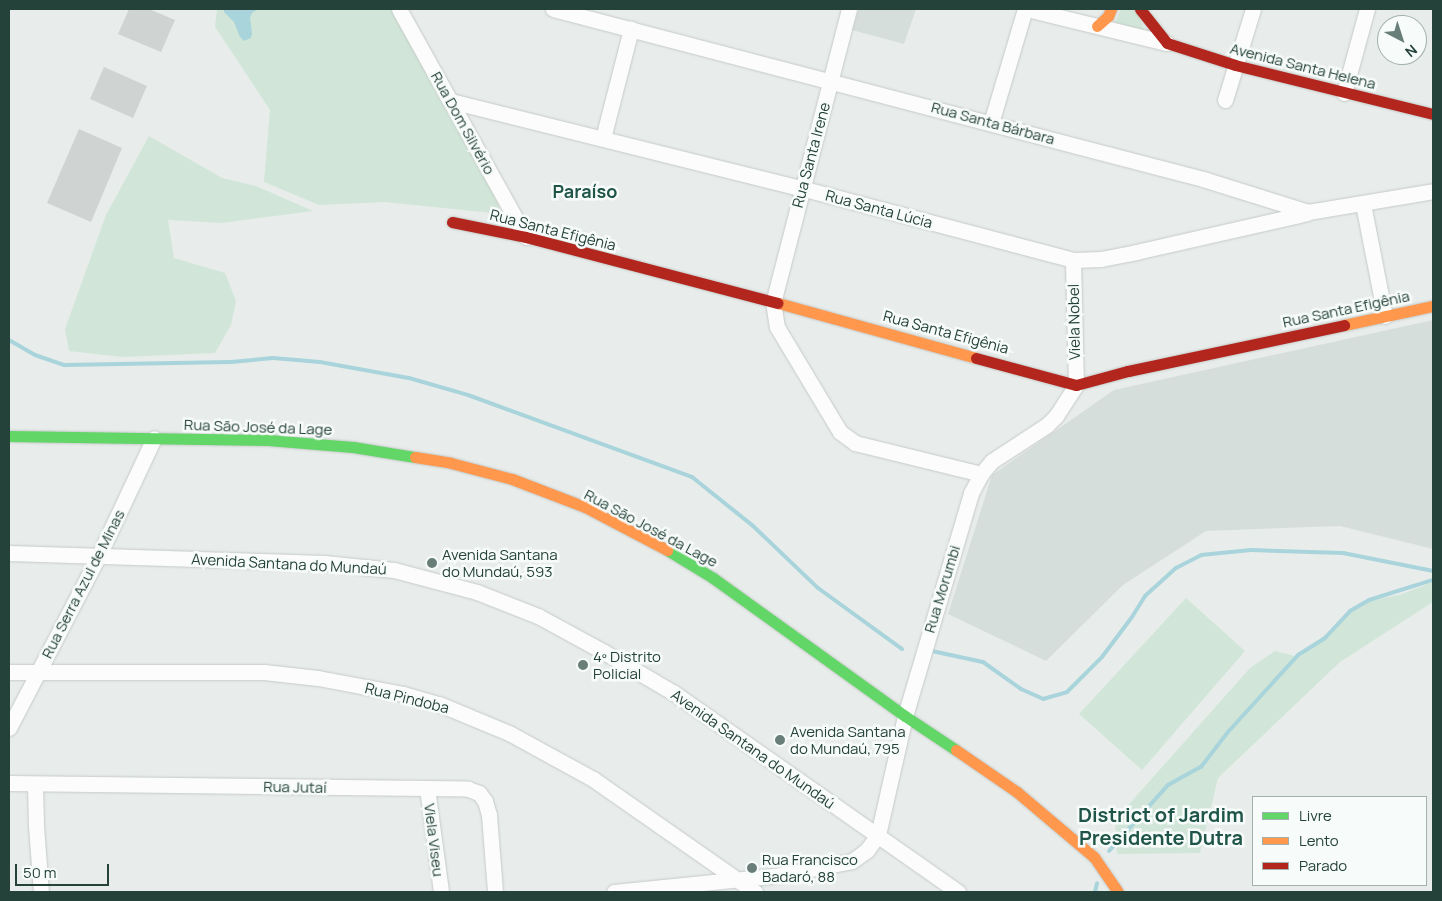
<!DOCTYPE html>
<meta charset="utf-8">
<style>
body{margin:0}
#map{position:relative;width:1442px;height:901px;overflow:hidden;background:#e8edeb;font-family:Manrope,sans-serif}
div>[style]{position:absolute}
.built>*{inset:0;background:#d6dedb}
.green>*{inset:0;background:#d1e6d8}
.water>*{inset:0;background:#a9d4db}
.stream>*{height:4px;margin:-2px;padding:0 2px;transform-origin:2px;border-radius:2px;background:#a9d4db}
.building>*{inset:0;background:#cfd4d2}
.roads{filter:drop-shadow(0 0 1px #c5cac8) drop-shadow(0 0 1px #c5cac8)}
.street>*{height:15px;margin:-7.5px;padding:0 7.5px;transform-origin:7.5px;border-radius:7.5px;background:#fcfcfc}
.fast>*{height:11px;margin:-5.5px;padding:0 5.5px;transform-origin:5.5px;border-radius:5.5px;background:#63d668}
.slow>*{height:11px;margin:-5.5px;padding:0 5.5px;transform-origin:5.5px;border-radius:5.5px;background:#ff974d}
.jam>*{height:11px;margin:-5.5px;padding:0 5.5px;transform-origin:5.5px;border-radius:5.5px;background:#b3261e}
.dots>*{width:14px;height:14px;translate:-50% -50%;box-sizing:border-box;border:2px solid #f7fbf9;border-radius:50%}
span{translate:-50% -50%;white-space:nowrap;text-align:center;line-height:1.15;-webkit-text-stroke:5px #f7fbf9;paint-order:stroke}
.street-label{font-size:15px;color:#24423a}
.poi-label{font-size:15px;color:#24423a}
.left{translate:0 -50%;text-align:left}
.quarter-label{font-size:18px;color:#1f5548;font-weight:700}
.district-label{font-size:20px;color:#1f5548;font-weight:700}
.frame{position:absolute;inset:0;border:10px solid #24423a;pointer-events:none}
.legend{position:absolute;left:1252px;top:796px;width:175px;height:90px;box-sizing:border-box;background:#f7fbf9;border:1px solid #a3b1ad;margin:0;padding:6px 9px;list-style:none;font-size:15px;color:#24423a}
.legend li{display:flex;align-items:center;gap:10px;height:25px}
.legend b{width:25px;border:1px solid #a3b1ad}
.north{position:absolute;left:1377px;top:15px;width:50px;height:50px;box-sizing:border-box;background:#f7fbf9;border:1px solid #a3b1ad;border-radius:50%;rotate:140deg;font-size:14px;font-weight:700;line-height:20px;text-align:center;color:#24423a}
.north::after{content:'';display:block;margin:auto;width:18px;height:22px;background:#697e78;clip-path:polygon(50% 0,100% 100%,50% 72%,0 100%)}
.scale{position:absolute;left:15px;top:864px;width:94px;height:22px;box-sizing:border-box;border:2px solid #24423a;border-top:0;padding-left:6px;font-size:15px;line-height:18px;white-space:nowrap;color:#24423a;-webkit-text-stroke:4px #f7fbf9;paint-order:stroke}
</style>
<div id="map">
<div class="built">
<div style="clip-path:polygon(859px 9px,916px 9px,904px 44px,852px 30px)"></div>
<div style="clip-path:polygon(1433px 320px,1433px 549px,1340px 526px,1206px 531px,1123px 585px,1046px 661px,948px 614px,992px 475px,1114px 390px)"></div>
</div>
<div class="green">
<div style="clip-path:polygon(217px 9px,392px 9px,446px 111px,484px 171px,502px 214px,385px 202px,319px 205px,264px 182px,270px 110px,215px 27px)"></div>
<div style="clip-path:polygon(1121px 9px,1136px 9px,1146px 34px,1113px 28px)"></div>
<div style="clip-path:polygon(149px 136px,222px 178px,256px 186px,313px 211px,222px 223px,168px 220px,174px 258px,225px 273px,236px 301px,231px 325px,215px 353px,122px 357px,69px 351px,65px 329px,106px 215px)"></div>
<div style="clip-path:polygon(1433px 582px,1433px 602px,1340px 662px,1218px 778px,1200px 853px,1117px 854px,1115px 820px,1250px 668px,1275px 651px,1299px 657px,1362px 603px,1402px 594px)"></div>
<div style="clip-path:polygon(1186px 598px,1245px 651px,1142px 770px,1079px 714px)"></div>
</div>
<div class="water">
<div style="clip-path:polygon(224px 9px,258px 9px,252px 13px,250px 18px,252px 33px,251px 38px,244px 41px,240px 37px,234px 22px,224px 12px)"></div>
</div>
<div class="stream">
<div style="left:9px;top:340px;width:30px;rotate:30deg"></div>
<div style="left:35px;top:355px;width:31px;rotate:19deg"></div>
<div style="left:64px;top:365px;width:167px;rotate:-1deg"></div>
<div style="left:231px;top:362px;width:42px;rotate:-5.4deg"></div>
<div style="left:273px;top:358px;width:47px;rotate:4.9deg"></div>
<div style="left:320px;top:362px;width:90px;rotate:10.2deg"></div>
<div style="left:409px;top:378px;width:61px;rotate:16.1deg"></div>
<div style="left:468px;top:395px;width:239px;rotate:20.1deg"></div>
<div style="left:692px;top:477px;width:77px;rotate:38.7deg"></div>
<div style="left:752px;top:525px;width:91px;rotate:43.7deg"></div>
<div style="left:818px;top:588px;width:104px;rotate:36deg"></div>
<div style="left:932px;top:651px;width:52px;rotate:12.2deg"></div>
<div style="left:983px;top:662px;width:47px;rotate:35.4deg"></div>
<div style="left:1021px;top:689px;width:24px;rotate:24deg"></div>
<div style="left:1043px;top:699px;width:25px;rotate:-16deg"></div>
<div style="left:1067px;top:692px;width:49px;rotate:-45deg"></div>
<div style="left:1102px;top:657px;width:50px;rotate:-53.1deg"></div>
<div style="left:1132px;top:617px;width:25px;rotate:-58deg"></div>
<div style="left:1145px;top:596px;width:42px;rotate:-42.1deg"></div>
<div style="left:1176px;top:568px;width:28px;rotate:-27deg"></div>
<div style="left:1201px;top:555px;width:50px;rotate:-5.7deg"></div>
<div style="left:1251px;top:550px;width:92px;rotate:1.9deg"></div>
<div style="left:1343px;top:553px;width:92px;rotate:11.3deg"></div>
<div style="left:1109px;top:851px;width:89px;rotate:-48.2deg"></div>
<div style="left:1168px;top:785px;width:38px;rotate:-29deg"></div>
<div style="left:1201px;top:767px;width:44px;rotate:-52.4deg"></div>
<div style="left:1228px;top:732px;width:104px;rotate:-47.7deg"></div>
<div style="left:1298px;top:655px;width:32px;rotate:-32deg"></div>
<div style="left:1325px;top:638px;width:37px;rotate:-47deg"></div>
<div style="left:1350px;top:611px;width:22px;rotate:-30deg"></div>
<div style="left:1369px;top:600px;width:67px;rotate:-17.4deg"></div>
<div style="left:1095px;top:892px;width:9px;rotate:-77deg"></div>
</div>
<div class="building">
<div style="clip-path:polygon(129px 9px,149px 9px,175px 20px,161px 52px,118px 34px)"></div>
<div style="clip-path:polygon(104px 67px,147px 86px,133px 118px,90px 99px)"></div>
<div style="clip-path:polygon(79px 129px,122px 148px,91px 222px,47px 203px)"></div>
</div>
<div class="roads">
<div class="street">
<div style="left:399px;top:9px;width:261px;rotate:60.9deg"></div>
<div style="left:553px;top:9px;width:672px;rotate:14.66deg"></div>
<div style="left:1203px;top:179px;width:110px;rotate:17.4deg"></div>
<div style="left:1308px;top:212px;width:127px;rotate:-9.5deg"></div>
<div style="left:849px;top:9px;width:303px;rotate:104.5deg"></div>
<div style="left:773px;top:302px;width:25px;rotate:81deg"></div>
<div style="left:777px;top:327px;width:122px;rotate:59deg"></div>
<div style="left:840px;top:432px;width:19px;rotate:36deg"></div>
<div style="left:855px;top:443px;width:130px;rotate:13.8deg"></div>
<div style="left:1027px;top:9px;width:144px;rotate:13.7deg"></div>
<div style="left:1344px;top:93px;width:87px;rotate:-74.7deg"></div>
<div style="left:1225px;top:100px;width:95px;rotate:-72.9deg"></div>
<div style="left:451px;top:101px;width:361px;rotate:14deg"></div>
<div style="left:801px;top:188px;width:281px;rotate:14.8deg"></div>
<div style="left:1073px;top:260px;width:28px;rotate:-2deg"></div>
<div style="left:1101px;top:259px;width:36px;rotate:-11deg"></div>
<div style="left:1136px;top:252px;width:175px;rotate:-12.8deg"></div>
<div style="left:991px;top:123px;width:119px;rotate:-73.4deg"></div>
<div style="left:603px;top:138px;width:113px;rotate:-75.6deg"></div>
<div style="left:1363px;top:204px;width:114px;rotate:78.9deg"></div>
<div style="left:9px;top:553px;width:315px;rotate:1.8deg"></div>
<div style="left:324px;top:563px;width:70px;rotate:5.7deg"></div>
<div style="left:394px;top:570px;width:86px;rotate:14.8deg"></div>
<div style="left:477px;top:592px;width:66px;rotate:21.5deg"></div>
<div style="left:538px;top:616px;width:75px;rotate:28.6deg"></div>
<div style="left:604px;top:652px;width:81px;rotate:30.4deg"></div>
<div style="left:674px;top:693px;width:347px;rotate:35deg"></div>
<div style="left:9px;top:672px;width:255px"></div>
<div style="left:264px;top:672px;width:54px;rotate:6.3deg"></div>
<div style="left:318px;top:678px;width:86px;rotate:10.7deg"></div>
<div style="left:403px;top:694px;width:37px;rotate:16deg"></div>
<div style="left:439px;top:704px;width:76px;rotate:22.5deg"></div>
<div style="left:509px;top:733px;width:96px;rotate:28.7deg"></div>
<div style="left:593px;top:779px;width:198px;rotate:34.9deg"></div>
<div style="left:9px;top:728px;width:195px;rotate:-62.5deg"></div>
<div style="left:99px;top:555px;width:129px;rotate:-64.8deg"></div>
<div style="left:9px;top:783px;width:459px;rotate:0.7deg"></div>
<div style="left:468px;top:789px;width:12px;rotate:20deg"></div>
<div style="left:479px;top:793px;width:10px;rotate:53deg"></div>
<div style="left:485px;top:801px;width:15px;rotate:74deg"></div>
<div style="left:489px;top:815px;width:77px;rotate:85.5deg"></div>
<div style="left:35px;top:784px;width:42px;rotate:88.6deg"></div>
<div style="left:36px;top:826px;width:66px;rotate:85.7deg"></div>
<div style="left:427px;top:788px;width:105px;rotate:82.3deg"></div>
<div style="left:614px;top:892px;width:167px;rotate:-5.8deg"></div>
<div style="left:780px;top:875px;width:73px;rotate:-11deg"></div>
<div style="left:852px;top:861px;width:19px;rotate:-36deg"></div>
<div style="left:867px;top:850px;width:19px;rotate:-54deg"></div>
<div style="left:878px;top:835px;width:122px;rotate:-77.2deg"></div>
<div style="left:905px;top:716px;width:233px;rotate:-73.5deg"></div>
<div style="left:971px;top:493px;width:21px;rotate:-62deg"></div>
<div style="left:981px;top:474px;width:17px;rotate:-50deg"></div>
<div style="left:992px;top:461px;width:66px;rotate:-33.2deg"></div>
<div style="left:1047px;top:425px;width:13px;rotate:-45deg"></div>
<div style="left:1056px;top:416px;width:37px;rotate:-57deg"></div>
<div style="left:1076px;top:385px;width:125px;rotate:-91.4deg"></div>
</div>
<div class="fast">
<div style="left:9px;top:436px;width:259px;rotate:0.9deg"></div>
<div style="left:268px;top:440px;width:85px;rotate:4.7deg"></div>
<div style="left:353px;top:447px;width:63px;rotate:9.2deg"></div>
<div style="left:667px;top:550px;width:54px;rotate:31.3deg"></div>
<div style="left:713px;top:578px;width:236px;rotate:35.7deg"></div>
<div style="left:905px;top:716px;width:61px;rotate:33.7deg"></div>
</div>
<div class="slow">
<div style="left:1097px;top:26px;width:15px;rotate:-42deg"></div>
<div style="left:1108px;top:16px;width:8px;rotate:-67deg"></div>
<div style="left:778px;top:303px;width:205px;rotate:15.5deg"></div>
<div style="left:1344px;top:325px;width:91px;rotate:-12.1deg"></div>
<div style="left:415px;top:457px;width:36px;rotate:9deg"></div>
<div style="left:451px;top:463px;width:63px;rotate:14.7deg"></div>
<div style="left:512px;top:479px;width:78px;rotate:21deg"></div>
<div style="left:585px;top:507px;width:93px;rotate:27.7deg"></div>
<div style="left:956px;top:750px;width:74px;rotate:34.5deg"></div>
<div style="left:1017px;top:792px;width:101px;rotate:40.2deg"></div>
<div style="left:1094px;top:857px;width:42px;rotate:55.6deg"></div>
</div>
<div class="jam">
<div style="left:1140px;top:9px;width:43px;rotate:51.5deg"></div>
<div style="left:1167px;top:43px;width:71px;rotate:17.9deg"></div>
<div style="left:1235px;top:65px;width:204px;rotate:13.9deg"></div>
<div style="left:452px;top:222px;width:76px;rotate:11.5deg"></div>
<div style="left:526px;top:237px;width:260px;rotate:14.7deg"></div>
<div style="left:976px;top:358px;width:104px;rotate:15.1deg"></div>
<div style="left:1076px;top:385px;width:54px;rotate:-15.1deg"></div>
<div style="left:1128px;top:371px;width:221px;rotate:-12deg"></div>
</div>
</div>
<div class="dots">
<div style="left:432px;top:563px;background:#697e78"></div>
<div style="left:583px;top:665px;background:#697e78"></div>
<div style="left:780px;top:740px;background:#697e78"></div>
<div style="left:752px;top:868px;background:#697e78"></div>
</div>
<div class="street-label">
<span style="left:1303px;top:66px;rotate:14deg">Avenida Santa Helena</span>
<span style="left:463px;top:123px;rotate:61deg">Rua Dom Silvério</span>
<span style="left:993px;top:123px;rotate:15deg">Rua Santa Bárbara</span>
<span style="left:811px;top:155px;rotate:-75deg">Rua Santa Irene</span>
<span style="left:879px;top:209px;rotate:15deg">Rua Santa Lúcia</span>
<span style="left:553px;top:230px;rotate:14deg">Rua Santa Efigênia</span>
<span style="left:1346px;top:309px;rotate:-12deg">Rua Santa Efigênia</span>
<span style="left:1074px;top:322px;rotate:-91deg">Viela Nobel</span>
<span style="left:946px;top:332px;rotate:15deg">Rua Santa Efigênia</span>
<span style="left:258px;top:427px;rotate:2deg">Rua São José da Lage</span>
<span style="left:651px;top:528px;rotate:28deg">Rua São José da Lage</span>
<span style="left:289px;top:564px;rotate:3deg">Avenida Santana do Mundaú</span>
<span style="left:83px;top:584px;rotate:-63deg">Rua Serra Azul de Minas</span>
<span style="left:942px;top:589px;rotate:-73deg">Rua Morumbi</span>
<span style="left:407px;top:698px;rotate:14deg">Rua Pindoba</span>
<span style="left:753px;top:749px;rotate:35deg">Avenida Santana do Mundaú</span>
<span style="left:295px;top:787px;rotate:1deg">Rua Jutaí</span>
<span style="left:434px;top:840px;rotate:83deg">Viela Viseu</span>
</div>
<div class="poi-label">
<span class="left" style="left:442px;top:563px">Avenida Santana<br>do Mundaú, 593</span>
<span class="left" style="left:593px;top:665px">4º Distrito<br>Policial</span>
<span class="left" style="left:790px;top:740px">Avenida Santana<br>do Mundaú, 795</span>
<span class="left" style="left:762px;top:868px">Rua Francisco<br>Badaró, 88</span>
</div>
<div class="quarter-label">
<span style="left:585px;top:191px">Paraíso</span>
</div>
<div class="district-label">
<span style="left:1161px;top:826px">District of Jardim<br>Presidente Dutra</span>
</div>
<div class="frame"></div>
<ul class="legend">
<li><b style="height:6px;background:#63d668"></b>Livre</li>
<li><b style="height:6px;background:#ff974d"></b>Lento</li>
<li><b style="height:6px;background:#b3261e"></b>Parado</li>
</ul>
<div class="north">N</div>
<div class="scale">50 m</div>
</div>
